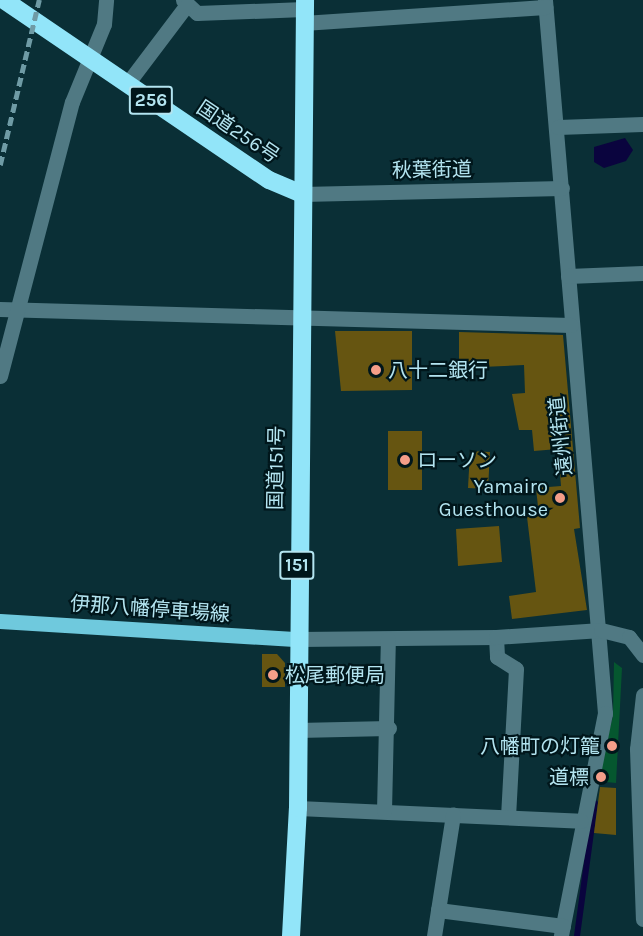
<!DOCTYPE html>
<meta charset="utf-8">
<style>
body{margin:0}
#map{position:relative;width:643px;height:936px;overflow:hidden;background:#0a2f36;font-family:Karla,"Noto Sans JP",sans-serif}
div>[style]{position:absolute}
.green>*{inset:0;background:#05572f}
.water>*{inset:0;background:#0a043e}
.stream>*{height:6px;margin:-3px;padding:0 3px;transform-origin:3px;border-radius:3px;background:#0a043e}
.building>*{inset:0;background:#651}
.minor>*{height:15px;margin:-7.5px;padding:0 7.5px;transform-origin:7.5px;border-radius:7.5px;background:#507983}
.major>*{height:15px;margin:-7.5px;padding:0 7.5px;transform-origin:7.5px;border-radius:7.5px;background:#6fc9dd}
.highway>*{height:18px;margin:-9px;padding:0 9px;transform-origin:9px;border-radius:9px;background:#92e5f9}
.rail>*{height:4.5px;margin-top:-2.25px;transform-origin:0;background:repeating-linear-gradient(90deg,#6f9ba5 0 9px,transparent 0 13.5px)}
.dots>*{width:16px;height:16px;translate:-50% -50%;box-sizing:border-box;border:3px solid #00161b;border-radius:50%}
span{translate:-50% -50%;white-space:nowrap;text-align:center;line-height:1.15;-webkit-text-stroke:4.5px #00161b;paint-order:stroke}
.shield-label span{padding:2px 4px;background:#00161b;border:2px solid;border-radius:4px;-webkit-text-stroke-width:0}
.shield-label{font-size:18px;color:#b3e4f0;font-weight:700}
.street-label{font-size:20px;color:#b3e4f0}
.poi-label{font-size:20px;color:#b3e4f0}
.left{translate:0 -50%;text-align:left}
.right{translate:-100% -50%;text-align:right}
</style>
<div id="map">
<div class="green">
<div style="clip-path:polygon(614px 662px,622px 668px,616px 783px,597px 781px,613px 716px)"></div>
</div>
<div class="water">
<div style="clip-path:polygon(625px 138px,633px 150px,626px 161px,604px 168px,594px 162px,594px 147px)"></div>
</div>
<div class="stream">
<div style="left:577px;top:936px;width:134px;rotate:-82.3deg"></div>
</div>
<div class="building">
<div style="clip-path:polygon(335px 331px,412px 331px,412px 390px,341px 391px)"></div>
<div style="clip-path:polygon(459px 332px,563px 335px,580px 528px,574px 529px,587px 610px,512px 619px,509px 596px,536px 592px,527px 517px,539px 516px,536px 488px,561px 486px,558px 449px,534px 451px,532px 430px,519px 430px,512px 394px,525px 393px,524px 365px,459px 368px)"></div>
<div style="clip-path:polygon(388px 431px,422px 431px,422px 490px,388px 490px)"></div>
<div style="clip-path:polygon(470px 451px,490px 452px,488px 489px,468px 488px)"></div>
<div style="clip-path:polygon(499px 526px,502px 562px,458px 566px,456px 529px)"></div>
<div style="clip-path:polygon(262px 654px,277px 654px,285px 663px,285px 687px,262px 687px)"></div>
<div style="clip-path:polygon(600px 787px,616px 788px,616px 835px,594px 833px)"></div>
</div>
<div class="minor">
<div style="left:183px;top:0;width:19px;rotate:43deg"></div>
<div style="left:197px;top:13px;width:107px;rotate:-2.1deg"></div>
<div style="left:545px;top:0;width:716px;rotate:85.19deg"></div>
<div style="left:605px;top:713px;width:227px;rotate:101.2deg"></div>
<div style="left:303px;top:23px;width:243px;rotate:-3.8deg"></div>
<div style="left:127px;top:84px;width:98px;rotate:-52.9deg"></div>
<div style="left:558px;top:127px;width:85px;rotate:-2deg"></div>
<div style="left:302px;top:194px;width:260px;rotate:-1.3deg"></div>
<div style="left:568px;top:276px;width:75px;rotate:-2.3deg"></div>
<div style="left:0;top:309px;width:571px;rotate:1.61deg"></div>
<div style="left:0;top:376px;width:283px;rotate:-75.3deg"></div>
<div style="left:72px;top:102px;width:84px;rotate:-67.7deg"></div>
<div style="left:104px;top:24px;width:24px;rotate:-85deg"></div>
<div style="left:496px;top:637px;width:20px;rotate:87deg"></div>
<div style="left:497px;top:657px;width:22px;rotate:32deg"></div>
<div style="left:516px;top:669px;width:148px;rotate:93.1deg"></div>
<div style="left:298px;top:639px;width:198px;rotate:-0.6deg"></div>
<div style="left:496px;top:637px;width:105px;rotate:-3.8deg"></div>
<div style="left:601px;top:630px;width:29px;rotate:14deg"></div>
<div style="left:629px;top:637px;width:23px;rotate:52deg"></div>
<div style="left:643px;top:695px;width:54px;rotate:96.3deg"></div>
<div style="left:637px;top:749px;width:170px;rotate:88deg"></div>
<div style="left:297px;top:730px;width:92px;rotate:-1.2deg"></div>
<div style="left:298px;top:808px;width:283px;rotate:2.6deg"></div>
<div style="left:384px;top:811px;width:172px;rotate:-88.7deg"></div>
<div style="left:438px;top:910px;width:126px;rotate:7.3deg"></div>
<div style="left:434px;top:936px;width:123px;rotate:-81.1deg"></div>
</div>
<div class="major">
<div style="left:0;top:621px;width:299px;rotate:3.5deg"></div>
</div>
<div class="highway">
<div style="left:4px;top:0;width:320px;rotate:34.2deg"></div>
<div style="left:269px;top:180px;width:36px;rotate:23deg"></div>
<div style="left:291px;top:936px;width:128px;rotate:-86.9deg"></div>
<div style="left:298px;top:808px;width:808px;rotate:-89.5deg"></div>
</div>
<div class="rail">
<div style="left:0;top:165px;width:170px;rotate:-76.7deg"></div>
</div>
<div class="dots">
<div style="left:376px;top:370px;background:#f49e89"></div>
<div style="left:405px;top:460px;background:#f49e89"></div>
<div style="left:560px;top:498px;background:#f49e89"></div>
<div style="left:273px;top:675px;background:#f49e89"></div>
<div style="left:612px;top:746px;background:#f49e89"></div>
<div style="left:601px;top:777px;background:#f49e89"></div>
</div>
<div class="shield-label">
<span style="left:151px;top:100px">256</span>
<span style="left:297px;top:565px">151</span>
</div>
<div class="street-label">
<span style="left:238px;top:132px;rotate:34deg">国道256号</span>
<span style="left:432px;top:170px;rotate:-1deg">秋葉街道</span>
<span style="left:561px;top:436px;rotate:-96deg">遠州街道</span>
<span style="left:276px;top:468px;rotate:-89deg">国道151号</span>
<span style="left:150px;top:609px;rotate:4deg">伊那八幡停車場線</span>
</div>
<div class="poi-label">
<span class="left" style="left:388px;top:370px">八十二銀行</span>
<span class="left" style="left:417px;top:460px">ローソン</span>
<span class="right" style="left:548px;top:498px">Yamairo<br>Guesthouse</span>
<span class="left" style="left:285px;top:675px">松尾郵便局</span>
<span class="right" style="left:600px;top:746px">八幡町の灯籠</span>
<span class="right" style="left:589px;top:777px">道標</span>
</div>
</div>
